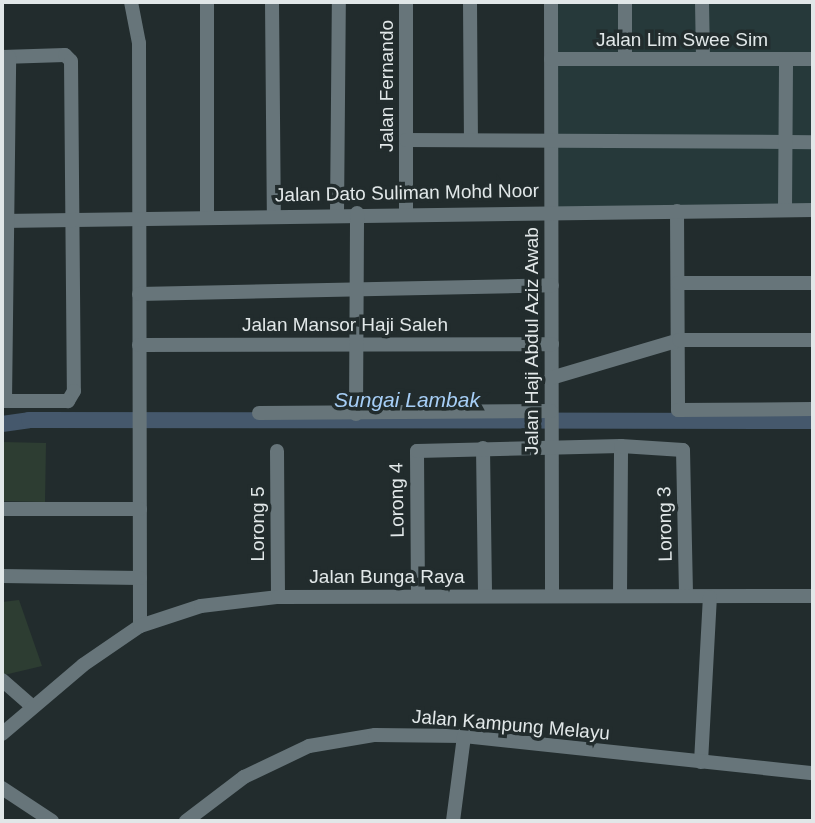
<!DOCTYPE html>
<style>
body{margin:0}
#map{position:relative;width:815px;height:823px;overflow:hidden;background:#222c2d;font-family:Helvetica,sans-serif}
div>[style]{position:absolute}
.built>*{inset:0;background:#26393a}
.green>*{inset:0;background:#2d3d32}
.canal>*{height:16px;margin:-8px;padding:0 8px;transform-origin:8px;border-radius:8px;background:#45586c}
.minor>*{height:14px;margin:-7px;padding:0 7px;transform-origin:7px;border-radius:7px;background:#67757a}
span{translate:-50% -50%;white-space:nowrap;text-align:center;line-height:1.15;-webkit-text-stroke:7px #222c2d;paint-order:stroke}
.street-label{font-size:19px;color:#e1e7e8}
.water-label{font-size:21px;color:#a6cef6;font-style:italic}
.frame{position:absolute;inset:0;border:4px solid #e1e7e8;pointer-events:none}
</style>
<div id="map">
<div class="built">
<div style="clip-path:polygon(556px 2px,813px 2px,813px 215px,557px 217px)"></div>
</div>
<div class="green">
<div style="clip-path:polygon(2px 442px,46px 443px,45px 502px,2px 501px)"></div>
<div style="clip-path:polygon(19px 600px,42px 666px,4px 675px,2px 602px)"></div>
</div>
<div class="canal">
<div style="left:2px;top:424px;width:27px;rotate:-8deg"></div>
<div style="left:29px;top:420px;width:784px;rotate:0.07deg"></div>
</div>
<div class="minor">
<div style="left:131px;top:2px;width:42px;rotate:79deg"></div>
<div style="left:139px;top:43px;width:583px;rotate:89.9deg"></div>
<div style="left:272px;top:2px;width:212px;rotate:89.5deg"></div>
<div style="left:406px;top:2px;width:211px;rotate:90deg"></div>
<div style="left:470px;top:2px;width:138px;rotate:89.6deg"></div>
<div style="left:551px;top:2px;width:594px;rotate:89.9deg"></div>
<div style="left:625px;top:2px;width:57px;rotate:90deg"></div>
<div style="left:702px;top:2px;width:57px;rotate:89deg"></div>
<div style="left:2px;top:57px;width:63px;rotate:-1.8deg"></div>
<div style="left:65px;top:55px;width:8px;rotate:45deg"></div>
<div style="left:71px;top:61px;width:330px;rotate:89.5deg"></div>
<div style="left:74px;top:391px;width:12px;rotate:121deg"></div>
<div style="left:68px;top:401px;width:66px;rotate:180deg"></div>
<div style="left:551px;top:59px;width:262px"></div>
<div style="left:406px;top:140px;width:407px;rotate:0.3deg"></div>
<div style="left:785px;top:210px;width:151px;rotate:-89.6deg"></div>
<div style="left:677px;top:211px;width:199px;rotate:89.7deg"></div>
<div style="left:678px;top:410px;width:135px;rotate:-0.4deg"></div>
<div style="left:337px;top:214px;width:212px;rotate:-89.5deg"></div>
<div style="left:207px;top:215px;width:213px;rotate:-90deg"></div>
<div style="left:2px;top:221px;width:811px;rotate:-0.78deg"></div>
<div style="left:678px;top:283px;width:135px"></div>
<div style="left:139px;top:294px;width:413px;rotate:-1.2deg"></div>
<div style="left:139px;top:345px;width:413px;rotate:-0.1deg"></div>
<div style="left:551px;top:378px;width:134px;rotate:-16.5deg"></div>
<div style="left:679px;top:340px;width:134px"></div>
<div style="left:5px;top:401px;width:344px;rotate:-89.3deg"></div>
<div style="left:259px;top:413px;width:292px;rotate:-0.4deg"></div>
<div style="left:356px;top:414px;width:201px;rotate:-89.7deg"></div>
<div style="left:483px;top:448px;width:148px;rotate:89.2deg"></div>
<div style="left:277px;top:451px;width:146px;rotate:89.6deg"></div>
<div style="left:2px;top:509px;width:138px"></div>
<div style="left:2px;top:576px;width:138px;rotate:0.8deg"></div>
<div style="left:418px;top:596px;width:145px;rotate:-90.4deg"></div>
<div style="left:417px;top:451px;width:204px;rotate:-1.4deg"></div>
<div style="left:620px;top:596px;width:150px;rotate:-89.6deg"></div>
<div style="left:621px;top:446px;width:62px;rotate:3.7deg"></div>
<div style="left:683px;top:450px;width:146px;rotate:88.8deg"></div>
<div style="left:2px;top:680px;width:41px;rotate:41.1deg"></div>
<div style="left:2px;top:734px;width:106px;rotate:-40.4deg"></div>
<div style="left:83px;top:665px;width:69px;rotate:-34.4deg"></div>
<div style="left:140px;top:626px;width:64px;rotate:-18.2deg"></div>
<div style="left:201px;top:606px;width:78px;rotate:-6.7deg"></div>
<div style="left:278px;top:597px;width:535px;rotate:-0.11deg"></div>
<div style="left:701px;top:762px;width:165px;rotate:-86.9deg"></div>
<div style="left:2px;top:788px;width:60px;rotate:33.4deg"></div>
<div style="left:186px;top:821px;width:73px;rotate:-37.2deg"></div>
<div style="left:244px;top:777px;width:72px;rotate:-25.5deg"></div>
<div style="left:309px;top:746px;width:67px;rotate:-9.5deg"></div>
<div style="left:375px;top:735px;width:89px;rotate:0.6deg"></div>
<div style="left:464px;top:736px;width:351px;rotate:6.1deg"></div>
<div style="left:453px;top:821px;width:86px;rotate:-82.6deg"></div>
</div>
<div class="street-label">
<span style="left:682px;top:40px">Jalan Lim Swee Sim</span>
<span style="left:387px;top:86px;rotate:-90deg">Jalan Fernando</span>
<span style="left:407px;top:193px;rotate:-1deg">Jalan Dato Suliman Mohd Noor</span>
<span style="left:345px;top:325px">Jalan Mansor Haji Saleh</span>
<span style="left:532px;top:341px;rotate:-90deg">Jalan Haji Abdul Aziz Awab</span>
<span style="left:397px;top:500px;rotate:-91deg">Lorong 4</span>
<span style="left:258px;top:524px;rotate:-90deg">Lorong 5</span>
<span style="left:665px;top:524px;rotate:-91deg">Lorong 3</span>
<span style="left:387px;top:577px">Jalan Bunga Raya</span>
<span style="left:511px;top:725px;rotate:5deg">Jalan Kampung Melayu</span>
</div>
<div class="water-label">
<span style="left:407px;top:400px">Sungai Lambak</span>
</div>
<div class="frame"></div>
</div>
